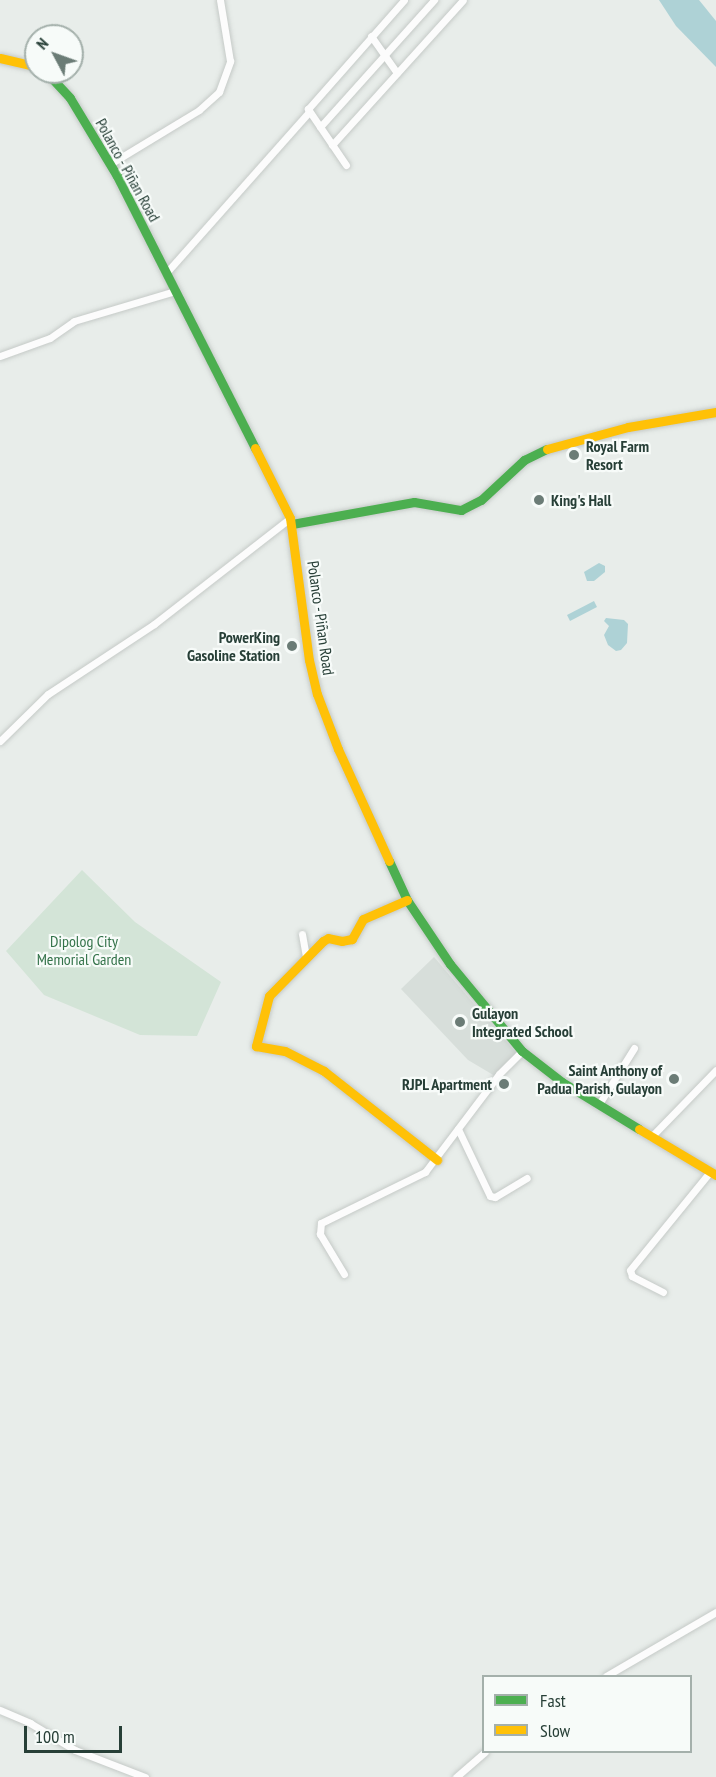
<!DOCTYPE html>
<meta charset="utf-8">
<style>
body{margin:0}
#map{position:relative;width:716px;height:1777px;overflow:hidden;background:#e8edea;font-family:"PT Sans Narrow",sans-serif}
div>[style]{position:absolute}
.built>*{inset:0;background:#d7deda}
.green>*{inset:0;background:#d3e4d7}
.water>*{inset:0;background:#aed2d6}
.roads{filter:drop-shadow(0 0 2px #c5cac7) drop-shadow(0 0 2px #c5cac7)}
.street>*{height:7px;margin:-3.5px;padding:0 3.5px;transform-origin:3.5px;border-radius:3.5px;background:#fcfcfc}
.fast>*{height:9px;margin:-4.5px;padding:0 4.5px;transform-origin:4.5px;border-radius:4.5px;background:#4caf50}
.slow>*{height:9px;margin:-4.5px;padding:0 4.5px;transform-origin:4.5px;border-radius:4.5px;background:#ffc107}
.dots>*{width:16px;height:16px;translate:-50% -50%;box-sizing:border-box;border:3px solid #f7fbf9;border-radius:50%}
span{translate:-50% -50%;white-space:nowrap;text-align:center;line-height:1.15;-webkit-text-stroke:4.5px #f7fbf9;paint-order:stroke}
.street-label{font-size:16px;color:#273f37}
.poi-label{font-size:16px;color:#273f37;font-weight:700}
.left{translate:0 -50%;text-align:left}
.right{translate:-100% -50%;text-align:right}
.park-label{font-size:16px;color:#34734a}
.legend{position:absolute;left:482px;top:1675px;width:210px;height:78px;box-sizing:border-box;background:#f7fbf9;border:2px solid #a4b0ab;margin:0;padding:8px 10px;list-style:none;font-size:18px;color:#273f37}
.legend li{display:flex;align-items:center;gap:12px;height:30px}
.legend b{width:30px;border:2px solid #a4b0ab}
.north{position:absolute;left:24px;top:24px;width:60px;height:60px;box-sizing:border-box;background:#f7fbf9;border:2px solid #a4b0ab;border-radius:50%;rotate:311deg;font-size:16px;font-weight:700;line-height:24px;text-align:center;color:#273f37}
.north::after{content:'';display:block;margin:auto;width:21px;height:27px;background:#6b7c76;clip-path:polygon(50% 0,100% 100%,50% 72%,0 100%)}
.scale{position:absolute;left:24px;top:1726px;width:98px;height:27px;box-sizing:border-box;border:3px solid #273f37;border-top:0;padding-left:8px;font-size:18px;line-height:21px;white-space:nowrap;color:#273f37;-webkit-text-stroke:4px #f7fbf9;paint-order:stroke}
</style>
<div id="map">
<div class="built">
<div style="clip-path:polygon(434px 957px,517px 1054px,495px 1076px,468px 1060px,401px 989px)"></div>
</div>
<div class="green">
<div style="clip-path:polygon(82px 870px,135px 922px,221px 982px,197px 1036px,140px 1035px,44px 995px,6px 951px)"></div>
</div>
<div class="water">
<div style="clip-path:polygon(659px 0,699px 0,716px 21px,716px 67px,676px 26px)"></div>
<div style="clip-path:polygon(599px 563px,605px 566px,605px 572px,594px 581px,587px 581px,584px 572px)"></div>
<div style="clip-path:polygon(594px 601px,597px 607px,570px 621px,567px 615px)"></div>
<div style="clip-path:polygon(606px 618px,624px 620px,628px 624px,627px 643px,621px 650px,616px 651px,608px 645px,604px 635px,609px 626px,604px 621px)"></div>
</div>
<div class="roads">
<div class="street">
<div style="left:371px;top:36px;width:45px;rotate:54.9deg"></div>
<div style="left:320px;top:127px;width:171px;rotate:-48.1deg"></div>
<div style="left:332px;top:145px;width:195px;rotate:-47.9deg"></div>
<div style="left:110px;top:164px;width:104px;rotate:-31.2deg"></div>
<div style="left:199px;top:110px;width:27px;rotate:-42deg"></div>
<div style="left:219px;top:92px;width:33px;rotate:-70deg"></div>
<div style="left:230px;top:61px;width:62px;rotate:-99.3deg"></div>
<div style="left:346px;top:165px;width:68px;rotate:-124.2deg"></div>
<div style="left:308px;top:109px;width:145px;rotate:-48.6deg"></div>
<div style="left:166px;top:273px;width:215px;rotate:-48.4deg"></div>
<div style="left:0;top:356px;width:53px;rotate:-19.8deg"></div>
<div style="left:50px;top:338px;width:29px;rotate:-35deg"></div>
<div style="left:74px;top:321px;width:105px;rotate:-16.5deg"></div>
<div style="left:0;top:741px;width:67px;rotate:-44.4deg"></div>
<div style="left:48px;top:694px;width:127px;rotate:-33.4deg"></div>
<div style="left:154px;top:624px;width:172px;rotate:-37.9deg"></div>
<div style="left:302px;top:934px;width:23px;rotate:80deg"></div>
<div style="left:599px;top:1104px;width:66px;rotate:-58deg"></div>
<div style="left:458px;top:1129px;width:74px;rotate:64.5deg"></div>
<div style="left:490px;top:1196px;width:5px;rotate:11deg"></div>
<div style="left:495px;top:1197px;width:37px;rotate:-31deg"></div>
<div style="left:651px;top:1137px;width:93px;rotate:-45.9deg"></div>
<div style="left:344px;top:1274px;width:47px;rotate:-121deg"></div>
<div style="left:320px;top:1234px;width:11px;rotate:-85deg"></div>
<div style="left:321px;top:1223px;width:116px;rotate:-26.1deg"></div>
<div style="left:425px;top:1172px;width:123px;rotate:-52.9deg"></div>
<div style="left:499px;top:1074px;width:33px;rotate:-45deg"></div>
<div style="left:663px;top:1292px;width:35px;rotate:-153deg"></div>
<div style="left:632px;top:1276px;width:6px;rotate:-108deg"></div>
<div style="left:630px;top:1270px;width:127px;rotate:-50.8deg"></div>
<div style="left:606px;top:1676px;width:127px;rotate:-30.2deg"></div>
<div style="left:0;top:1710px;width:33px;rotate:23deg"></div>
<div style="left:30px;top:1723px;width:52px;rotate:31deg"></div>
<div style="left:75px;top:1750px;width:75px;rotate:21.1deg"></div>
<div style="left:456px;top:1777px;width:38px;rotate:-41deg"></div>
</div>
<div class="fast">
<div style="left:46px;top:72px;width:35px;rotate:47deg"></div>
<div style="left:70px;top:98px;width:91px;rotate:58.9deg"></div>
<div style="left:117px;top:176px;width:305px;rotate:63.1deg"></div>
<div style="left:292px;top:524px;width:124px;rotate:-10.2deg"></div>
<div style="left:414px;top:502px;width:48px;rotate:9.7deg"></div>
<div style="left:461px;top:510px;width:22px;rotate:-27deg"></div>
<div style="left:481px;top:500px;width:59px;rotate:-42.9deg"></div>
<div style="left:524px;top:460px;width:25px;rotate:-26deg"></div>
<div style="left:389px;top:861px;width:43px;rotate:65.2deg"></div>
<div style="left:407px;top:900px;width:77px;rotate:56.1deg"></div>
<div style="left:450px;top:964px;width:113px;rotate:50.4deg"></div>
<div style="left:522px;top:1051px;width:51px;rotate:37.8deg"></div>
<div style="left:562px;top:1082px;width:90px;rotate:31.4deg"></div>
</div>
<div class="slow">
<div style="left:0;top:58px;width:37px;rotate:13deg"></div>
<div style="left:255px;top:448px;width:78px;rotate:63.4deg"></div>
<div style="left:290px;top:518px;width:143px;rotate:82.4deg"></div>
<div style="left:309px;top:660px;width:35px;rotate:77deg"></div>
<div style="left:317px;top:694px;width:59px;rotate:69.1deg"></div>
<div style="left:338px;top:749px;width:123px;rotate:65.5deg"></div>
<div style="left:547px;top:449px;width:84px;rotate:-15.2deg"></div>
<div style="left:628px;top:427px;width:89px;rotate:-9.7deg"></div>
<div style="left:407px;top:900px;width:48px;rotate:156.6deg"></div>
<div style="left:363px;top:919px;width:23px;rotate:119deg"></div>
<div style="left:352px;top:939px;width:10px;rotate:169deg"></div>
<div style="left:342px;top:941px;width:14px;rotate:-168deg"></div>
<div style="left:328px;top:938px;width:6px;rotate:149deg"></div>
<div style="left:323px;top:941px;width:77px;rotate:134.5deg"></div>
<div style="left:269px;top:996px;width:52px;rotate:104.6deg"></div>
<div style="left:256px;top:1046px;width:29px;rotate:10deg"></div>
<div style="left:285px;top:1051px;width:44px;rotate:27.1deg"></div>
<div style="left:324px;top:1071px;width:144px;rotate:38.2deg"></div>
<div style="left:639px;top:1129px;width:90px;rotate:30.9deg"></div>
</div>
</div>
<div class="dots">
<div style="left:574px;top:455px;background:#6b7c76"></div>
<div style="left:539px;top:500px;background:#6b7c76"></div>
<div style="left:292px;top:646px;background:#6b7c76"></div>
<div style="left:460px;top:1022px;background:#6b7c76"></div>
<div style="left:674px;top:1079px;background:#6b7c76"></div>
<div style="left:504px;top:1084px;background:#6b7c76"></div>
</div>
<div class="street-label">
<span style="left:128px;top:170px;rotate:61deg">Polanco - Piñan Road</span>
<span style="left:321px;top:618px;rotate:82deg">Polanco - Piñan Road</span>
</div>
<div class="poi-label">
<span class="left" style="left:586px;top:455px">Royal Farm<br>Resort</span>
<span class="left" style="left:551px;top:500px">King's Hall</span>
<span class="right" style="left:280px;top:646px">PowerKing<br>Gasoline Station</span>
<span class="left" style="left:472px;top:1022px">Gulayon<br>Integrated School</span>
<span class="right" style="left:662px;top:1079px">Saint Anthony of<br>Padua Parish, Gulayon</span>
<span class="right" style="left:492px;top:1084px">RJPL Apartment</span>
</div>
<div class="park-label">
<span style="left:84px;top:950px">Dipolog City<br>Memorial Garden</span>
</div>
<ul class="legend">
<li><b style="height:8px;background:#4caf50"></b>Fast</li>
<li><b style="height:8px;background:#ffc107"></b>Slow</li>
</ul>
<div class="north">N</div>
<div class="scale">100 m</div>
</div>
